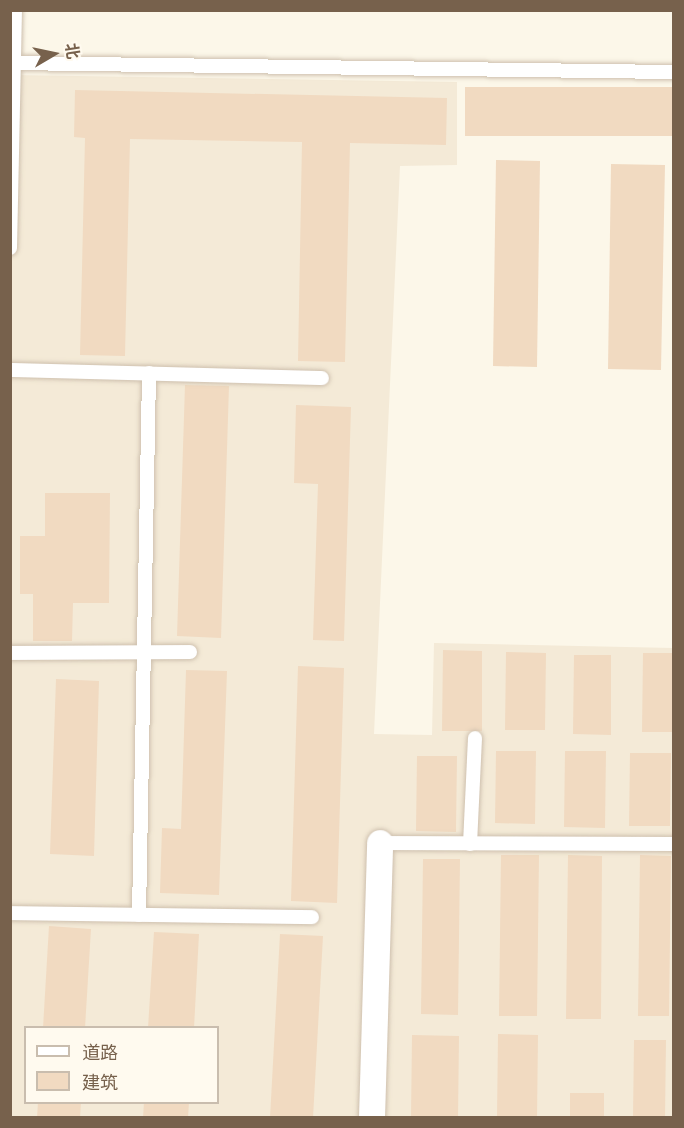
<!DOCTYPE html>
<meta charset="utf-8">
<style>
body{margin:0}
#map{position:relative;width:684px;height:1128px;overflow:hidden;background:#fcf7e9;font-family:"Work Sans","Noto Sans SC",sans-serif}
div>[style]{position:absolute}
.residential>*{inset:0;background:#f4ead7}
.building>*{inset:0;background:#f1dac1}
.roads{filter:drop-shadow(0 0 2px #cec0ae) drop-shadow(0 0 2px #cec0ae)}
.lane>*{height:14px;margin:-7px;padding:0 7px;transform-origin:7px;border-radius:7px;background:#fff}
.street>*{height:26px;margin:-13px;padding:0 13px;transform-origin:13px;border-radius:13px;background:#fff}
span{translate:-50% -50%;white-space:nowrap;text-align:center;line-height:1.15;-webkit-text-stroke:4.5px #fffaef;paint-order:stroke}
.frame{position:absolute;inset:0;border:12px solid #77614c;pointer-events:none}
.legend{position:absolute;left:24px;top:1026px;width:195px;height:78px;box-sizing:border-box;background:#fffaef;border:2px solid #c9bdae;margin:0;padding:8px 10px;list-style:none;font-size:18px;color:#77614c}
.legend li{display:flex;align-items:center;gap:12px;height:30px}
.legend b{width:30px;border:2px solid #c9bdae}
.north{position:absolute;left:24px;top:24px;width:60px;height:60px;-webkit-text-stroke:4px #fffaef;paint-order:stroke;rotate:81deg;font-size:16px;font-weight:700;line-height:24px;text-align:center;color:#77614c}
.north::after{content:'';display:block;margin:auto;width:21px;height:27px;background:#77614c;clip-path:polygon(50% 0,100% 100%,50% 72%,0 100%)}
</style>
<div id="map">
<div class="residential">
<div style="clip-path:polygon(evenodd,11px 75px,457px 82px,457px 165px,400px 166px,374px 734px,432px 735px,434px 643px,673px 648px,673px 1117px,11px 1118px,11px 75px,26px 1028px,218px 1028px,218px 1102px,26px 1102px,26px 1028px)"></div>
</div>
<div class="building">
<div style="clip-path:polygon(465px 87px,674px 87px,674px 136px,465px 136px)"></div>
<div style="clip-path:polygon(75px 90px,447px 98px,446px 145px,350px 143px,345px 362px,298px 361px,302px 142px,130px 139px,125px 356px,80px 355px,85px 138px,74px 137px)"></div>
<div style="clip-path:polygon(496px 160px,540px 161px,537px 367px,493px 366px)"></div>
<div style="clip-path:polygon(611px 164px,665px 165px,661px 370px,608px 369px)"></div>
<div style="clip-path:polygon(185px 385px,229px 386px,221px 638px,177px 636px)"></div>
<div style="clip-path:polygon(296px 405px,351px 407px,344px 641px,313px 640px,318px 484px,294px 483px)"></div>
<div style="clip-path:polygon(45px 493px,110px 493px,109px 603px,73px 603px,72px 641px,33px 641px,33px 594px,20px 594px,20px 536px,45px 536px)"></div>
<div style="clip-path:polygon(443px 650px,482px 651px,482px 731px,442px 731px)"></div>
<div style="clip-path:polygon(506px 652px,546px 653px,545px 730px,505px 730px)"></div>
<div style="clip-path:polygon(643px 653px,674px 653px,674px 732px,642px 732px)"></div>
<div style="clip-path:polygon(574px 655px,611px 655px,611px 735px,573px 734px)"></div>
<div style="clip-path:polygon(298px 666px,344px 668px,337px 903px,291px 901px)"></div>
<div style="clip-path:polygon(186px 670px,227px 671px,219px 895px,160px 893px,162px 828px,181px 829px)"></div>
<div style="clip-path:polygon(56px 679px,99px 681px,94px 856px,50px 854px)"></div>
<div style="clip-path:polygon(496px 751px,536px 751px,535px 824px,495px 823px)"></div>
<div style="clip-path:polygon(565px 751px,606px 751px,605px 828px,564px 827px)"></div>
<div style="clip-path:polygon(630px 753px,671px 753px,670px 826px,629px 826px)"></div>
<div style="clip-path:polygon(417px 756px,457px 756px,456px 832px,416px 831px)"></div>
<div style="clip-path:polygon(501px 855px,539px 855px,537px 1016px,499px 1016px)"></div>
<div style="clip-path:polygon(568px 855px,602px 856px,601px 1019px,566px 1019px)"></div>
<div style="clip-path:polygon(640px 855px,671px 856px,669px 1016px,638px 1016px)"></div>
<div style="clip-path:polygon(423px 859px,460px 859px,458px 1015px,421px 1014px)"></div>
<div style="clip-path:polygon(49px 926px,91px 929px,85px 1028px,43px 1028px)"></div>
<div style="clip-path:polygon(154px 932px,199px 934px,194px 1028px,148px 1028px)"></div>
<div style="clip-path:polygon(280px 934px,323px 936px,313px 1118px,270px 1118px)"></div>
<div style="clip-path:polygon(498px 1034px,538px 1035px,537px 1118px,497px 1118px)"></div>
<div style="clip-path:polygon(412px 1035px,459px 1036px,458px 1118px,411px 1118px)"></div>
<div style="clip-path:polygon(634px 1040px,666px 1040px,665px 1118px,633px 1118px)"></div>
<div style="clip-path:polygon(570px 1093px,604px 1093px,604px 1118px,570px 1118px)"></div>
<div style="clip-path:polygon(38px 1102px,81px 1102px,80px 1118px,37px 1118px)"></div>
<div style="clip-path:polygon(144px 1102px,189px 1102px,188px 1118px,143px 1118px)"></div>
</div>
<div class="roads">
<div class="lane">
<div style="left:10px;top:63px;width:664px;rotate:0.78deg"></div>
<div style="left:10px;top:248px;width:238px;rotate:-88.8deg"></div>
<div style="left:10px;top:370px;width:312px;rotate:1.5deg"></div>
<div style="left:10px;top:653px;width:180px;rotate:-0.3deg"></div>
<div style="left:380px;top:843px;width:294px;rotate:0.2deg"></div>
<div style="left:470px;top:844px;width:106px;rotate:-87.3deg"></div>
<div style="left:10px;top:913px;width:302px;rotate:0.8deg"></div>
<div style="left:139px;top:915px;width:542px;rotate:-88.94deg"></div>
</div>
<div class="street">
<div style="left:372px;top:1118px;width:275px;rotate:-88.3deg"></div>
</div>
</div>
<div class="frame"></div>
<ul class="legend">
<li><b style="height:8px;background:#fff"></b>道路</li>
<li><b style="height:16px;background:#f1dac1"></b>建筑</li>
</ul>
<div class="north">北</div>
</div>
